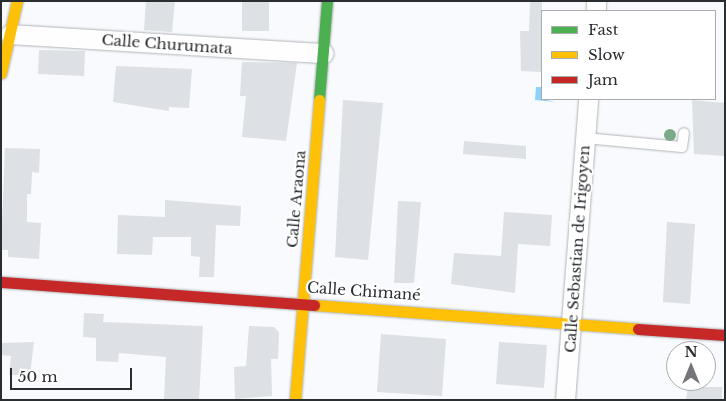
<!DOCTYPE html>
<meta charset="utf-8">
<style>
body{margin:0}
#map{position:relative;width:726px;height:401px;overflow:hidden;background:#f8fafd;font-family:"Libre Baskerville",serif}
div>[style]{position:absolute}
.water>*{inset:0;background:#8ed1fa}
.building>*{inset:0;background:#dde0e4}
.roads{filter:drop-shadow(0 0 1px #b1b4b7) drop-shadow(0 0 1px #b1b4b7)}
.lane>*{height:10px;margin:-5px;padding:0 5px;transform-origin:5px;border-radius:5px;background:#fefeff}
.street>*{height:19px;margin:-9.5px;padding:0 9.5px;transform-origin:9.5px;border-radius:9.5px;background:#fefeff}
.fast>*{height:11px;margin:-5.5px;padding:0 5.5px;transform-origin:5.5px;border-radius:5.5px;background:#4caf50}
.slow>*{height:11px;margin:-5.5px;padding:0 5.5px;transform-origin:5.5px;border-radius:5.5px;background:#ffc107}
.jam>*{height:11px;margin:-5.5px;padding:0 5.5px;transform-origin:5.5px;border-radius:5.5px;background:#c62828}
.trees>*{width:12px;height:12px;margin:-6px;border-radius:50%;background:#7ca988}
span{translate:-50% -50%;white-space:nowrap;text-align:center;line-height:1.15;-webkit-text-stroke:4.5px #fff;paint-order:stroke}
.street-label{font-size:15px;color:#2b2e31}
.frame{position:absolute;inset:0;border:2px solid #2b2e31;pointer-events:none}
.legend{position:absolute;left:541px;top:10px;width:175px;height:90px;box-sizing:border-box;background:#fff;border:1px solid #aaabad;margin:0;padding:6px 9px;list-style:none;font-size:15px;color:#2b2e31}
.legend li{display:flex;align-items:center;gap:10px;height:25px}
.legend b{width:25px;border:1px solid #aaabad}
.north{position:absolute;left:666px;top:341px;width:50px;height:50px;box-sizing:border-box;background:#fff;border:1px solid #aaabad;border-radius:50%;rotate:0deg;font-size:14px;font-weight:700;line-height:20px;text-align:center;color:#2b2e31}
.north::after{content:'';display:block;margin:auto;width:18px;height:22px;background:#737578;clip-path:polygon(50% 0,100% 100%,50% 72%,0 100%)}
.scale{position:absolute;left:10px;top:368px;width:122px;height:22px;box-sizing:border-box;border:2px solid #2b2e31;border-top:0;padding-left:6px;font-size:15px;line-height:18px;white-space:nowrap;color:#2b2e31;-webkit-text-stroke:4px #fff;paint-order:stroke}
</style>
<div id="map">
<div class="water">
<div style="clip-path:polygon(536px 87px,542px 87px,542px 99px,555px 102px,535px 100px)"></div>
</div>
<div class="building">
<div style="clip-path:polygon(146px 1px,175px 1px,172px 32px,144px 30px)"></div>
<div style="clip-path:polygon(242px 1px,269px 1px,269px 31px,242px 31px)"></div>
<div style="clip-path:polygon(530px 1px,542px 1px,542px 72px,521px 71px,520px 31px,529px 31px)"></div>
<div style="clip-path:polygon(39px 50px,85px 51px,84px 76px,38px 74px)"></div>
<div style="clip-path:polygon(242px 62px,297px 63px,286px 141px,242px 137px,246px 96px,240px 96px)"></div>
<div style="clip-path:polygon(116px 66px,192px 69px,189px 108px,169px 107px,169px 111px,113px 102px)"></div>
<div style="clip-path:polygon(343px 100px,383px 103px,368px 260px,335px 257px)"></div>
<div style="clip-path:polygon(692px 100px,725px 103px,725px 156px,694px 154px)"></div>
<div style="clip-path:polygon(464px 141px,526px 146px,526px 159px,463px 154px)"></div>
<div style="clip-path:polygon(5px 148px,40px 149px,39px 173px,32px 172px,31px 194px,27px 194px,27px 222px,41px 223px,39px 259px,8px 257px,8px 250px,1px 250px)"></div>
<div style="clip-path:polygon(165px 200px,241px 206px,240px 226px,216px 225px,214px 277px,199px 277px,200px 257px,191px 256px,191px 237px,153px 237px,152px 255px,117px 254px,118px 215px,165px 217px)"></div>
<div style="clip-path:polygon(398px 201px,421px 202px,414px 283px,394px 283px)"></div>
<div style="clip-path:polygon(504px 212px,552px 215px,550px 246px,518px 244px,515px 293px,451px 284px,454px 253px,501px 256px)"></div>
<div style="clip-path:polygon(667px 222px,695px 224px,690px 304px,663px 302px)"></div>
<div style="clip-path:polygon(84px 313px,104px 314px,103px 322px,203px 326px,199px 400px,164px 400px,166px 357px,119px 353px,118px 362px,96px 361px,96px 338px,83px 337px)"></div>
<div style="clip-path:polygon(249px 326px,274px 327px,279px 332px,278px 359px,271px 359px,272px 396px,235px 399px,234px 367px,246px 366px)"></div>
<div style="clip-path:polygon(381px 334px,446px 339px,442px 396px,377px 392px)"></div>
<div style="clip-path:polygon(34px 342px,30px 375px,9px 375px,11px 356px,1px 355px,1px 343px)"></div>
<div style="clip-path:polygon(499px 342px,547px 345px,544px 388px,496px 384px)"></div>
<div style="clip-path:polygon(688px 387px,722px 387px,722px 400px,686px 400px)"></div>
</div>
<div class="roads">
<div class="lane">
<div style="left:585px;top:138px;width:97px;rotate:5.3deg"></div>
<div style="left:682px;top:147px;width:14px;rotate:-82deg"></div>
</div>
<div class="street">
<div style="left:596px;top:11px;width:10px;rotate:-90deg"></div>
<div style="left:10px;top:34px;width:314px;rotate:3.5deg"></div>
<div style="left:565px;top:400px;width:302px;rotate:-85.6deg"></div>
</div>
<div class="fast">
<div style="left:319px;top:100px;width:99px;rotate:-85.4deg"></div>
</div>
<div class="slow">
<div style="left:1px;top:73px;width:74px;rotate:-77.5deg"></div>
<div style="left:314px;top:305px;width:325px;rotate:4.2deg"></div>
<div style="left:295px;top:400px;width:301px;rotate:-85.4deg"></div>
</div>
<div class="jam">
<div style="left:1px;top:282px;width:314px;rotate:4.2deg"></div>
<div style="left:638px;top:329px;width:87px;rotate:3.9deg"></div>
</div>
</div>
<div class="trees">
<div style="left:670px;top:135px"></div>
</div>
<div class="street-label">
<span style="left:167px;top:44px;rotate:4deg">Calle Churumata</span>
<span style="left:296px;top:199px;rotate:-85deg">Calle Araona</span>
<span style="left:577px;top:249px;rotate:-86deg">Calle Sebastian de Irigoyen</span>
<span style="left:364px;top:291px;rotate:4deg">Calle Chimané</span>
</div>
<div class="frame"></div>
<ul class="legend">
<li><b style="height:6px;background:#4caf50"></b>Fast</li>
<li><b style="height:6px;background:#ffc107"></b>Slow</li>
<li><b style="height:6px;background:#c62828"></b>Jam</li>
</ul>
<div class="north">N</div>
<div class="scale">50 m</div>
</div>
